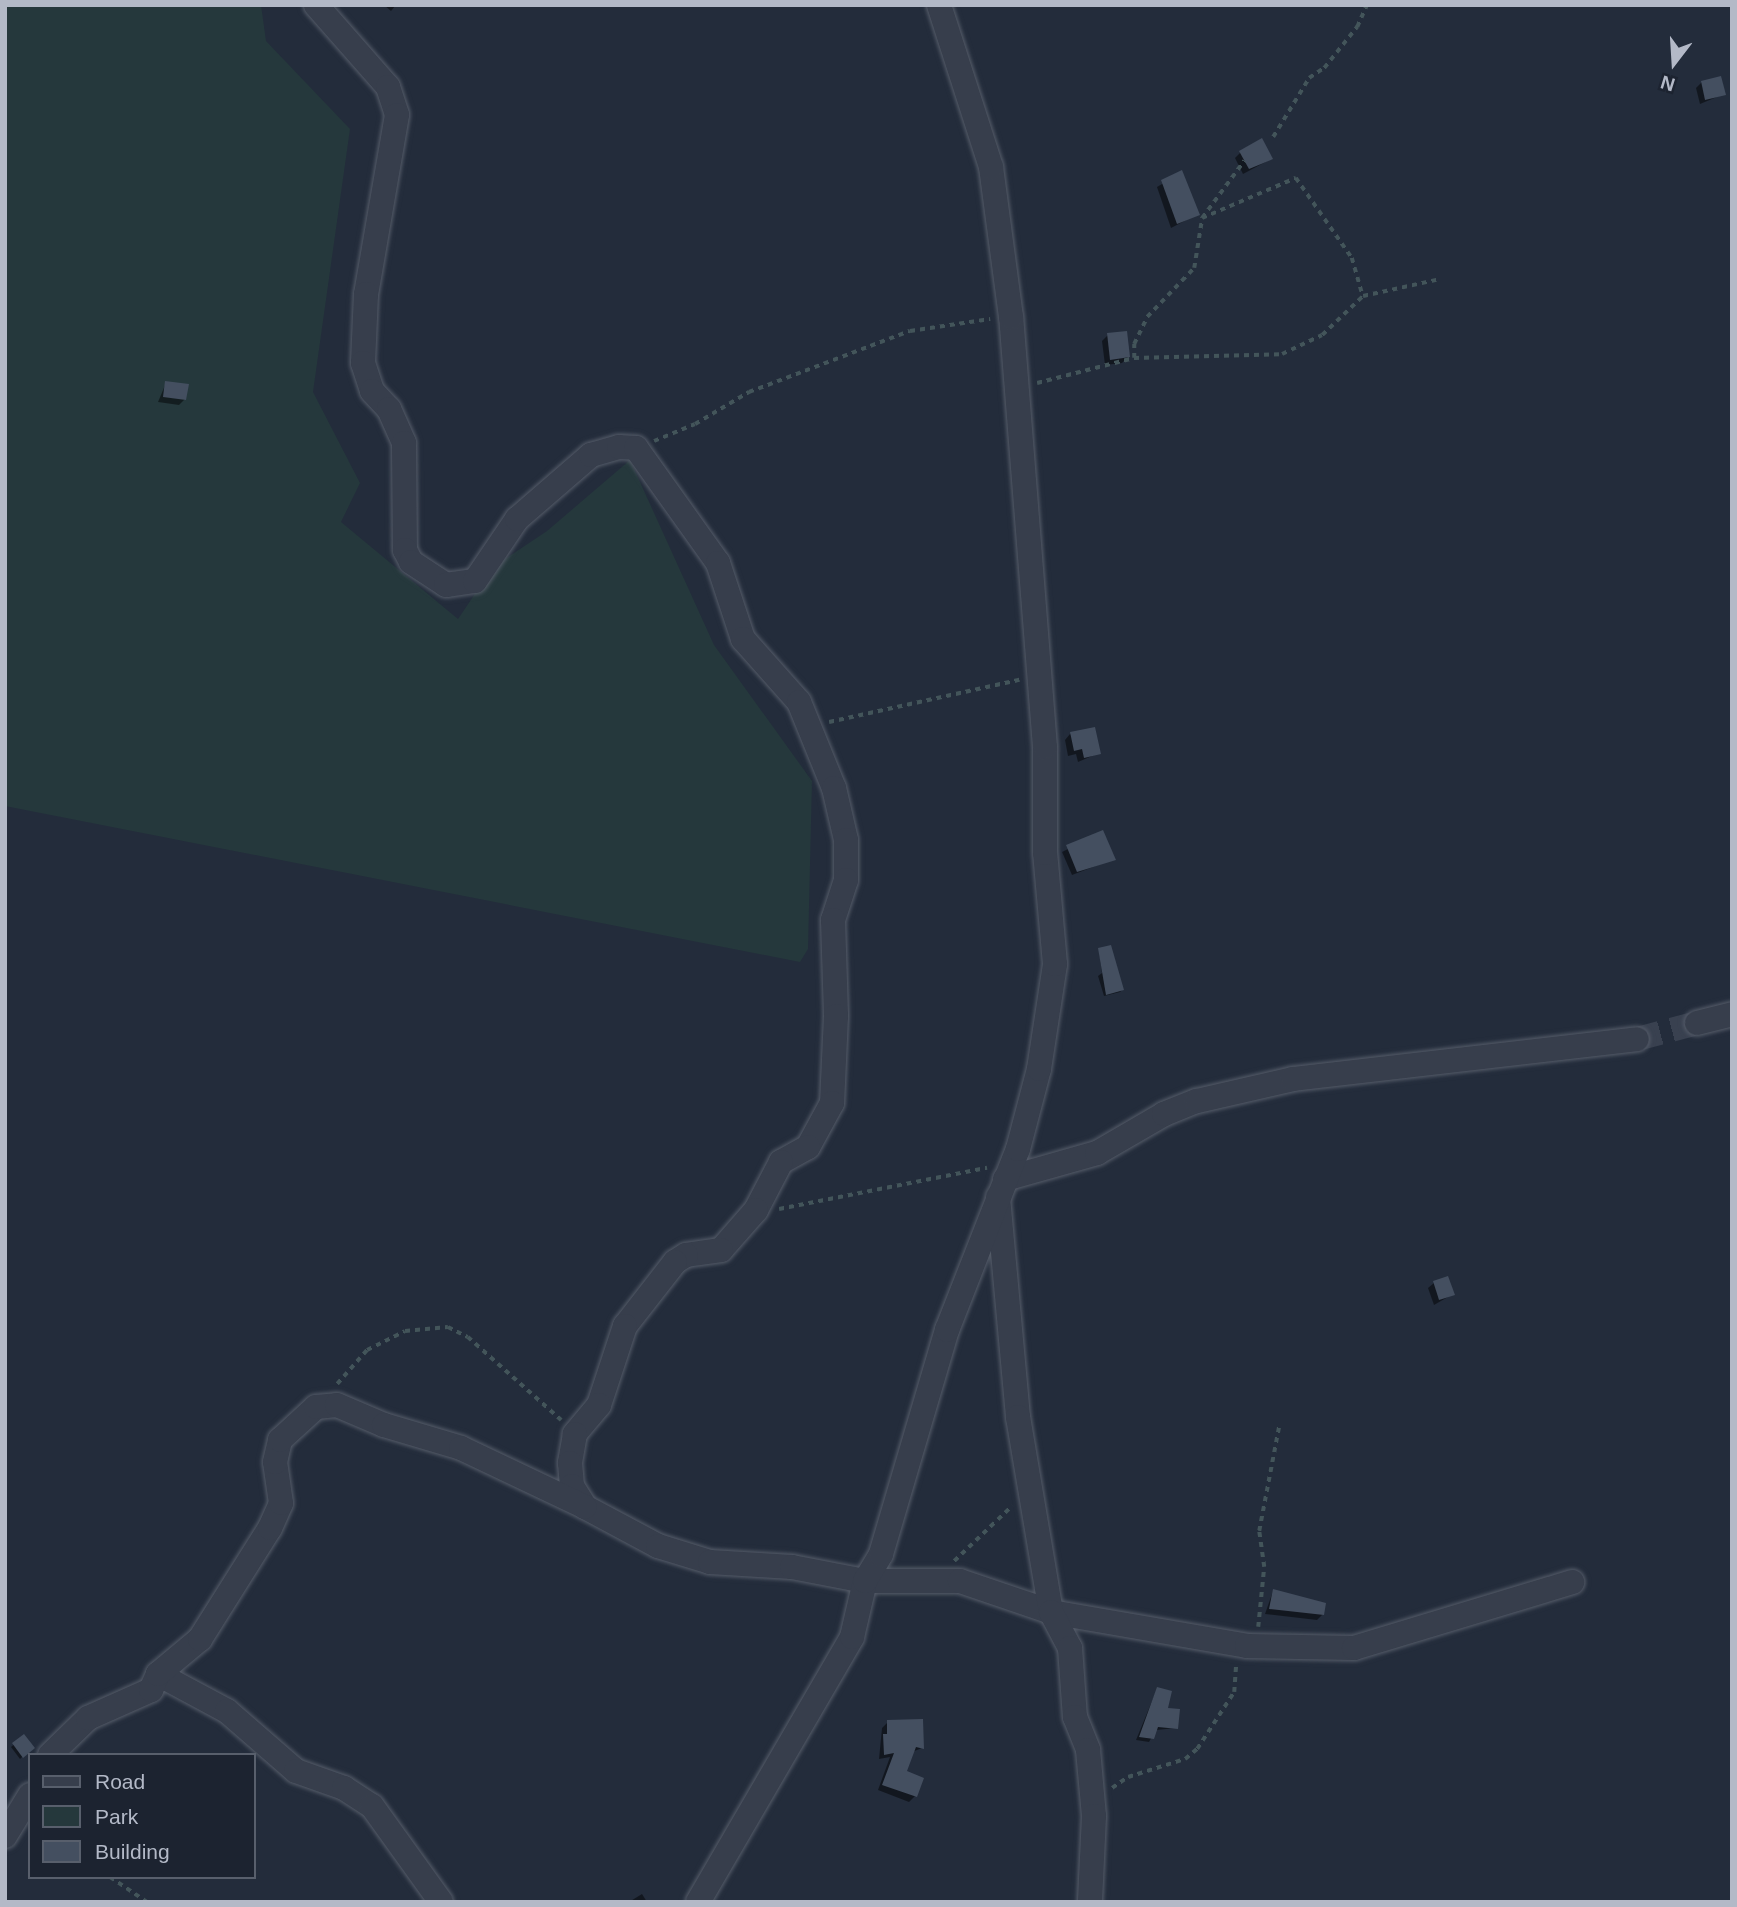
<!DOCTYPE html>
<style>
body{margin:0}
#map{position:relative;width:1737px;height:1907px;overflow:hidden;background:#232c3b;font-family:Arial,sans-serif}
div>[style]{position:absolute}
.green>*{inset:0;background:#25383c}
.shadow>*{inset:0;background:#0007}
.building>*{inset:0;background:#444f60}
.minor-tunnel>*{height:24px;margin-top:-12px;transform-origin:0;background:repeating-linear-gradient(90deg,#394150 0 24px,transparent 0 36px)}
.path>*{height:3.5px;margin-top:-1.75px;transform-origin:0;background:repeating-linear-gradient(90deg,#43555a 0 5px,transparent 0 10px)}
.roads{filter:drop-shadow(0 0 2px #555c69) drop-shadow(0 0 2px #555c69)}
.minor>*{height:24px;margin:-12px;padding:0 12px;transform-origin:12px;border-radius:12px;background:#373e4c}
span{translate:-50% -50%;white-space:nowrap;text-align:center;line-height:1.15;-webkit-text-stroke:7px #1c2330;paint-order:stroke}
.frame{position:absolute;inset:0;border:7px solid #b3b9c7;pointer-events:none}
.legend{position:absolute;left:28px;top:1753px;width:228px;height:126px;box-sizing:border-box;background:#1c2330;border:2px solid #585f6c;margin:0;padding:9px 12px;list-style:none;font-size:21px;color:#b3b9c7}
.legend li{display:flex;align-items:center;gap:14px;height:35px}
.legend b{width:35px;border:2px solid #585f6c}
.north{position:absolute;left:1639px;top:28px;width:70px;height:70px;-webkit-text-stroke:5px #1c2330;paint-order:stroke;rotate:197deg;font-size:19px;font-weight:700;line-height:28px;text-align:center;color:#b3b9c7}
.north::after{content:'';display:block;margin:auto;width:24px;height:32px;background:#b3b9c7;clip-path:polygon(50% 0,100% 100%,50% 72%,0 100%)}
</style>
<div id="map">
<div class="green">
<div style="clip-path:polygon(5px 5px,261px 5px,266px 41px,350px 129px,313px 392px,360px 483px,341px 522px,458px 619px,493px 567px,547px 531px,630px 460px,714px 645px,812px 781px,808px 949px,800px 962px,5px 806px)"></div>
</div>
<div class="shadow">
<div style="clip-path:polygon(384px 5px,396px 5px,391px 11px)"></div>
<div style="clip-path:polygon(1702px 82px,1724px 94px,1700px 104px,1696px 88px)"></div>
<div style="clip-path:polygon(1240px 153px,1271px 159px,1243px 174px,1235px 158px)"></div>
<div style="clip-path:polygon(1182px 172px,1198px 214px,1171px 228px,1157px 187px)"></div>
<div style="clip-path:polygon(1108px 335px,1128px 357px,1122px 363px,1105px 365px,1102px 341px)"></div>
<div style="clip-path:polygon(166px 383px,185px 399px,179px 405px,158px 402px)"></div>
<div style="clip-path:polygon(1070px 734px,1099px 753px,1078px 762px,1076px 754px,1068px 756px,1065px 740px)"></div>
<div style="clip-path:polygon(1102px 832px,1114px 859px,1072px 875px,1062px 852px)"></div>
<div style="clip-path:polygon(1099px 950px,1122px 990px,1120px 992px,1104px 996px,1098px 976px,1102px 973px)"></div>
<div style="clip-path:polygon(1434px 1283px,1453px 1294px,1434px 1305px,1428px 1288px)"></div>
<div style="clip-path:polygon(1273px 1591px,1323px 1614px,1317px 1620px,1265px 1614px)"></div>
<div style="clip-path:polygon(1157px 1689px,1176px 1728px,1156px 1730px,1149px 1742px,1136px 1740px)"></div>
<div style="clip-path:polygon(888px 1722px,922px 1748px,912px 1752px,904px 1772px,915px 1796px,909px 1802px,878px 1790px,890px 1757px,879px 1759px,882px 1728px)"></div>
<div style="clip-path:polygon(23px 1737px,32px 1748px,20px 1759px,11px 1747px)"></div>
<div style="clip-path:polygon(642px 1894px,647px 1902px,629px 1902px)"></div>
</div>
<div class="building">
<div style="clip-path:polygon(1721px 76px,1726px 95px,1705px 100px,1701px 81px)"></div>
<div style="clip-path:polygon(1262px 138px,1273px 159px,1249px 169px,1239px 151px)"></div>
<div style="clip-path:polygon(1182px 170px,1200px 215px,1177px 224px,1161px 180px)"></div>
<div style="clip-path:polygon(1127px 331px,1130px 357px,1110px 360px,1107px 333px)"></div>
<div style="clip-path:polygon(165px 381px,189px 384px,186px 400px,163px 397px)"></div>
<div style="clip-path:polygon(1095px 727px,1101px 754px,1084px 758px,1082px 749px,1074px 751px,1070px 732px)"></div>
<div style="clip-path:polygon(1103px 830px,1116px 860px,1077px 872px,1066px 845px)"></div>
<div style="clip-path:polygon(1111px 945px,1124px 990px,1106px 995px,1098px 948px)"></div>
<div style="clip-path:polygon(1448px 1276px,1455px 1295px,1439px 1300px,1433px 1281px)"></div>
<div style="clip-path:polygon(1273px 1589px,1326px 1603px,1324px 1615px,1269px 1609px)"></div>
<div style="clip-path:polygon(1157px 1687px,1172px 1691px,1168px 1708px,1180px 1709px,1178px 1729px,1158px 1727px,1154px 1739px,1139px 1737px)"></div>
<div style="clip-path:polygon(923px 1719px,924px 1749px,916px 1747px,907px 1771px,924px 1778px,917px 1797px,882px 1785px,894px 1753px,884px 1755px,883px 1734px,887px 1734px,887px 1720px)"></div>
<div style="clip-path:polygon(24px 1734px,35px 1748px,23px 1758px,12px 1743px)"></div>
</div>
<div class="minor-tunnel">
<div style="left:1637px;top:1039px;width:62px;rotate:-14.9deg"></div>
</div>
<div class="path">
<div style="left:1273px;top:137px;width:69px;rotate:-58.6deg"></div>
<div style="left:1309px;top:78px;width:18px;rotate:-34deg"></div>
<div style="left:1324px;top:68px;width:53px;rotate:-51.2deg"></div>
<div style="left:1357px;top:27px;width:24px;rotate:-66deg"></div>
<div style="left:1202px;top:218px;width:102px;rotate:-23.1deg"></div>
<div style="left:1296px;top:178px;width:98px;rotate:55deg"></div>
<div style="left:1352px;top:258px;width:40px;rotate:74deg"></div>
<div style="left:1134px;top:358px;width:14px;rotate:-90deg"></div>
<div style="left:1134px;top:344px;width:30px;rotate:-64deg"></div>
<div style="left:1147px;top:317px;width:68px;rotate:-46.2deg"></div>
<div style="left:1194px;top:268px;width:51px;rotate:-80.9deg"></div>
<div style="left:1202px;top:218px;width:71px;rotate:-53.6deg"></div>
<div style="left:1037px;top:383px;width:100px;rotate:-14.5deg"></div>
<div style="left:1134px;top:358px;width:148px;rotate:-1.5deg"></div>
<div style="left:1282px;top:354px;width:44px;rotate:-25.4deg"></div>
<div style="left:1322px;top:335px;width:57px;rotate:-43.6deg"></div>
<div style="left:1363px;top:296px;width:75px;rotate:-12.4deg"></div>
<div style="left:654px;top:441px;width:44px;rotate:-22.5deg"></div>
<div style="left:695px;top:424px;width:63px;rotate:-30.7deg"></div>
<div style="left:749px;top:392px;width:172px;rotate:-20.8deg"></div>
<div style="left:910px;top:331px;width:81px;rotate:-8.5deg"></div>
<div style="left:829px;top:722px;width:195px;rotate:-12.5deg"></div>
<div style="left:779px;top:1209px;width:212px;rotate:-11.2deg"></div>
<div style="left:337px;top:1384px;width:45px;rotate:-48.6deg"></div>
<div style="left:367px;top:1350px;width:42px;rotate:-26.6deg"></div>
<div style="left:405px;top:1331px;width:43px;rotate:-5.3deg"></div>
<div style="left:448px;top:1327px;width:22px;rotate:27deg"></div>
<div style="left:468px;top:1337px;width:125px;rotate:41.7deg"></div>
<div style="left:954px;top:1561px;width:80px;rotate:-43.5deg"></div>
<div style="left:1258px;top:1627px;width:60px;rotate:-84.3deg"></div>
<div style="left:1264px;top:1567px;width:36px;rotate:-98deg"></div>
<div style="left:1259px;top:1531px;width:107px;rotate:-79.2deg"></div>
<div style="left:1112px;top:1788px;width:19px;rotate:-35deg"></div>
<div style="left:1128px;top:1777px;width:60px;rotate:-17.5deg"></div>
<div style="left:1185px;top:1759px;width:16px;rotate:-40deg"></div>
<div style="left:1197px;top:1749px;width:68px;rotate:-57deg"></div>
<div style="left:1234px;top:1692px;width:29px;rotate:-86deg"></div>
<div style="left:110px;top:1877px;width:45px;rotate:34deg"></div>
</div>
<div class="roads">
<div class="minor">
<div style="left:316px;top:5px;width:109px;rotate:48.7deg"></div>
<div style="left:388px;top:87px;width:29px;rotate:72deg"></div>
<div style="left:397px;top:115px;width:182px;rotate:99.8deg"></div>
<div style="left:366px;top:294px;width:69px;rotate:92.5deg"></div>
<div style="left:363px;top:363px;width:29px;rotate:72deg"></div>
<div style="left:372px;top:391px;width:25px;rotate:47deg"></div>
<div style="left:389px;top:409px;width:37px;rotate:66deg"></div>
<div style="left:404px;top:443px;width:107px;rotate:89.5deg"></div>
<div style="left:405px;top:550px;width:13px;rotate:63deg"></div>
<div style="left:411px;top:562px;width:42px;rotate:33.3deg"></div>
<div style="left:446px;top:585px;width:29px;rotate:-8deg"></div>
<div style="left:475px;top:581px;width:75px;rotate:-55.9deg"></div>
<div style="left:517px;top:519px;width:98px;rotate:-40.9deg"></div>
<div style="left:591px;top:455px;width:29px;rotate:-16deg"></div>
<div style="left:619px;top:447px;width:17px;rotate:3deg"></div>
<div style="left:636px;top:448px;width:141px;rotate:54.5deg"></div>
<div style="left:718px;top:563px;width:80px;rotate:71.8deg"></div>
<div style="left:743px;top:639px;width:84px;rotate:48.4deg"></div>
<div style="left:799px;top:702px;width:93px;rotate:67.9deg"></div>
<div style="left:834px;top:788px;width:53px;rotate:77deg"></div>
<div style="left:846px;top:840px;width:40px;rotate:90deg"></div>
<div style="left:846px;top:880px;width:42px;rotate:108deg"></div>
<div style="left:833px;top:920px;width:96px;rotate:88.2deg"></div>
<div style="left:836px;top:1016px;width:87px;rotate:92.6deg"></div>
<div style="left:832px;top:1103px;width:50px;rotate:118.6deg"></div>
<div style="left:808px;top:1147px;width:31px;rotate:151deg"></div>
<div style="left:781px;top:1162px;width:54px;rotate:117.5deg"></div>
<div style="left:756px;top:1210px;width:53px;rotate:131.2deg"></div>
<div style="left:721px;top:1250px;width:35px;rotate:172deg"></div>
<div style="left:686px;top:1255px;width:13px;rotate:148deg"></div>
<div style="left:675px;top:1262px;width:81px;rotate:128deg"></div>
<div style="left:625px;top:1326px;width:83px;rotate:108.2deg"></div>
<div style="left:599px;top:1405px;width:38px;rotate:130deg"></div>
<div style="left:575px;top:1434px;width:29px;rotate:100deg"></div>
<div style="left:570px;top:1463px;width:23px;rotate:85deg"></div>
<div style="left:572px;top:1486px;width:25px;rotate:58deg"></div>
<div style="left:585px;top:1507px;width:83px;rotate:28.1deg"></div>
<div style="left:658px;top:1546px;width:54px;rotate:17.1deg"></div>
<div style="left:710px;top:1562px;width:82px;rotate:3.5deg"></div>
<div style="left:792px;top:1567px;width:74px;rotate:10.9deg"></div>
<div style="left:865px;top:1581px;width:95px"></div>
<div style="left:960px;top:1581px;width:96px;rotate:18.8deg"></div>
<div style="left:1051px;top:1612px;width:199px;rotate:9.8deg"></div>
<div style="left:1247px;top:1646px;width:107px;rotate:1.1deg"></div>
<div style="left:1354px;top:1648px;width:228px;rotate:-16.8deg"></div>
<div style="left:1697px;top:1023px;width:36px;rotate:-14deg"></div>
<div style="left:1005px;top:1179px;width:96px;rotate:-15.8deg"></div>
<div style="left:1097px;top:1153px;width:78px;rotate:-30.2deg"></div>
<div style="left:1164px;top:1114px;width:35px;rotate:-22deg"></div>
<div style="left:1197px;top:1101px;width:98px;rotate:-12.9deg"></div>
<div style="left:1293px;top:1079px;width:346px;rotate:-6.6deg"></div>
<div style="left:998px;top:1197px;width:221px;rotate:84.8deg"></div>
<div style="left:1018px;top:1417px;width:198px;rotate:80.4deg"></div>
<div style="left:1051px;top:1612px;width:41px;rotate:62.2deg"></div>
<div style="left:1070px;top:1648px;width:69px;rotate:85.9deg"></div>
<div style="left:1075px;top:1717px;width:35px;rotate:68deg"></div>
<div style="left:1088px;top:1750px;width:66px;rotate:84.8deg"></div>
<div style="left:1094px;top:1816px;width:86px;rotate:92.7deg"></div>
<div style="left:158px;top:1674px;width:78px;rotate:28.2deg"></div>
<div style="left:227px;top:1711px;width:91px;rotate:41deg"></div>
<div style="left:296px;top:1771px;width:51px;rotate:19.5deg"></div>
<div style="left:344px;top:1788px;width:33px;rotate:33deg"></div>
<div style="left:372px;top:1806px;width:118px;rotate:54.3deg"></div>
<div style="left:50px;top:1755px;width:53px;rotate:-44.2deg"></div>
<div style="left:88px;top:1718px;width:69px;rotate:-24deg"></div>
<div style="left:151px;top:1690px;width:17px;rotate:-66deg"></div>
<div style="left:158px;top:1674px;width:55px;rotate:-39.8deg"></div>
<div style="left:200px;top:1639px;width:131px;rotate:-57.8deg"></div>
<div style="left:270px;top:1528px;width:27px;rotate:-66deg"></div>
<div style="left:281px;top:1503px;width:41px;rotate:-98.3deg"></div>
<div style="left:275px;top:1462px;width:23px;rotate:-77deg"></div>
<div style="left:280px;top:1440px;width:49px;rotate:-42.5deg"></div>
<div style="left:316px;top:1407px;width:21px;rotate:-5deg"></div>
<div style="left:337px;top:1405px;width:51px;rotate:23.1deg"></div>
<div style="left:384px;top:1425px;width:80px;rotate:16.6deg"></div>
<div style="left:461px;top:1448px;width:137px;rotate:25.4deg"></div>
<div style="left:5px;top:1836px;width:48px;rotate:-58.6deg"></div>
<div style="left:698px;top:1902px;width:306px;rotate:-59.8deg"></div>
<div style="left:852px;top:1637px;width:57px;rotate:-76.9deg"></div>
<div style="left:865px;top:1581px;width:31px;rotate:-59deg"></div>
<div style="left:881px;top:1554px;width:234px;rotate:-73.6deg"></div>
<div style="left:947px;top:1330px;width:194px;rotate:-68.6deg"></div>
<div style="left:1018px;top:1149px;width:83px;rotate:-75.3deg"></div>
<div style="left:1039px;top:1069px;width:106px;rotate:-81.3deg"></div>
<div style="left:1055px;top:964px;width:111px;rotate:-95.1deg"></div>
<div style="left:1045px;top:853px;width:106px;rotate:-90deg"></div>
<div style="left:1045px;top:747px;width:431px;rotate:-94.5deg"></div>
<div style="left:1011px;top:317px;width:151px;rotate:-97.6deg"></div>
<div style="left:991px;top:167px;width:170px;rotate:-107.8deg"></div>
</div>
</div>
<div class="frame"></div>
<ul class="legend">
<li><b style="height:9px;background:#373e4c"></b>Road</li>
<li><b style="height:19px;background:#25383c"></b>Park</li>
<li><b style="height:19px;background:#444f60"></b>Building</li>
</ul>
<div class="north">N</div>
</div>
